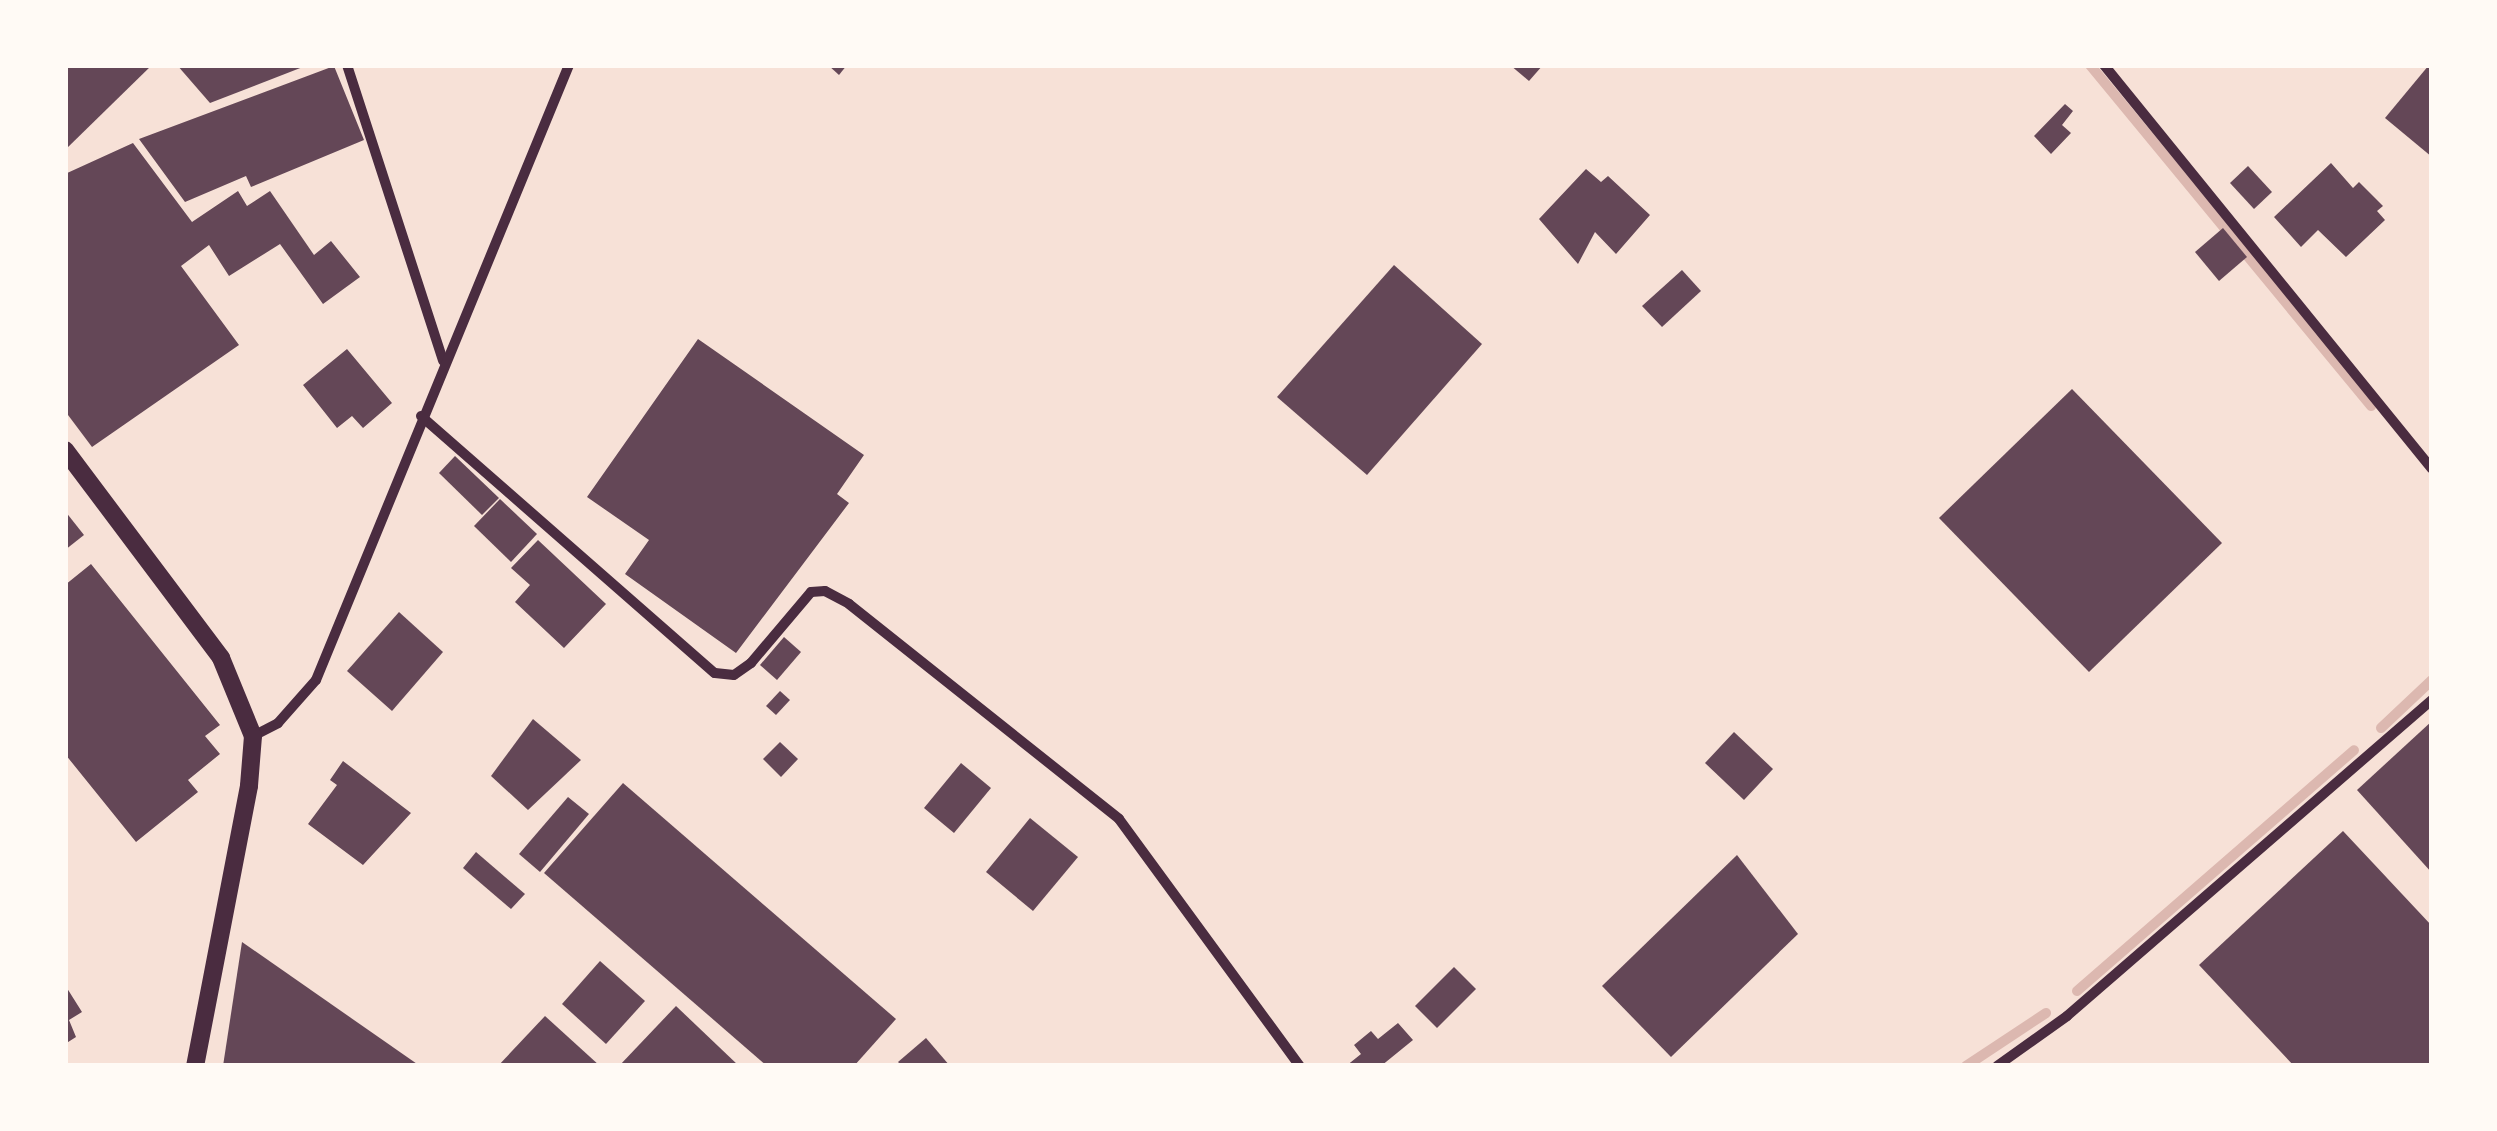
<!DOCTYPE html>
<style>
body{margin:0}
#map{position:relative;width:2497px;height:1131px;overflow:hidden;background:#f7e1d7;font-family:Figtree,sans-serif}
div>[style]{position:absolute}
.stream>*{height:10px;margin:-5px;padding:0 5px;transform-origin:5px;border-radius:5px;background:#dcb8b0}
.building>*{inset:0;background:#644757}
.minor>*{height:10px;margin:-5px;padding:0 5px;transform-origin:5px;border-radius:5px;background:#4a2c40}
.tertiary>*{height:18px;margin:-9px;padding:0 9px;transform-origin:9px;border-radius:9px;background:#4a2c40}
span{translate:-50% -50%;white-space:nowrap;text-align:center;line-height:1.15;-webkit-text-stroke:10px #fffaf5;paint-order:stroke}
.frame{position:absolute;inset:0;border:68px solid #fffaf5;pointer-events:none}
</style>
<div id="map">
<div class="stream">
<div style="left:2090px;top:65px;width:442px;rotate:50.5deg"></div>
<div style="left:2381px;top:728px;width:70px;rotate:-43.3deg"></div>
<div style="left:2077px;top:991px;width:367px;rotate:-41deg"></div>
<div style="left:1966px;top:1066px;width:96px;rotate:-33.5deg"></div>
</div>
<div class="building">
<div style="clip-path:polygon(65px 65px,152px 65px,65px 150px)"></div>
<div style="clip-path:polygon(177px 65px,308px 65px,210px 103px)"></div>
<div style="clip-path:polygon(828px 65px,847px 65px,839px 75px)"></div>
<div style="clip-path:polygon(1510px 65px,1543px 65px,1529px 81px)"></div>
<div style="clip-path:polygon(2429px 65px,2432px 65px,2432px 157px,2385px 118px)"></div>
<div style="clip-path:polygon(334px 66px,364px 140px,251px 187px,246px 176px,185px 202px,139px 139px)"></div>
<div style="clip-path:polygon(2065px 104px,2073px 111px,2062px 125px,2071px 133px,2051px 154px,2034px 136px)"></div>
<div style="clip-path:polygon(133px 143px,192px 222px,238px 191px,247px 206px,270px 191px,314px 255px,331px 241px,360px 277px,323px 304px,280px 244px,229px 276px,209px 245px,181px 266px,239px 345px,92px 447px,65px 411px,65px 174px)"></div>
<div style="clip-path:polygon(2331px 163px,2353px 188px,2359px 182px,2383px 206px,2377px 211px,2385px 220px,2346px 257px,2318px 230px,2301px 247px,2274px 217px)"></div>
<div style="clip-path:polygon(2248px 166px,2272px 192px,2254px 209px,2230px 183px)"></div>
<div style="clip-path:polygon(1586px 169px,1601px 182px,1608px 176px,1650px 215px,1616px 254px,1595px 232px,1578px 264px,1539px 219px)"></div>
<div style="clip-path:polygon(2223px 228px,2247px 257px,2219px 281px,2195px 252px)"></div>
<div style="clip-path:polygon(1394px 265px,1482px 344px,1367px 475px,1277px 397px)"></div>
<div style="clip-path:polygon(1682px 270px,1701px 291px,1662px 327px,1642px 306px)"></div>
<div style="clip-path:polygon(698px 339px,864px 455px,837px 494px,849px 503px,736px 653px,625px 574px,649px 540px,587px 497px)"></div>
<div style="clip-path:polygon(347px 349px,392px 403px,363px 428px,352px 416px,337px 428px,303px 385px)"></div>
<div style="clip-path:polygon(2072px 389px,2222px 543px,2089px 672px,1939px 518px)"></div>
<div style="clip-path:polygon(455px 456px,499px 498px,482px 515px,439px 473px)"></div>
<div style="clip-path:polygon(500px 499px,537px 534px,511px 562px,474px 526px)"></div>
<div style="clip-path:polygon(65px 511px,84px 535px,65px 550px)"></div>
<div style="clip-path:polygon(538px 540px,606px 604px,564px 648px,515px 602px,530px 585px,511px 568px)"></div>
<div style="clip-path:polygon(91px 564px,220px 725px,205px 736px,220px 754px,188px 780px,198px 792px,136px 842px,65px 754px,65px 585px)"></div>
<div style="clip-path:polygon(399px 612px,443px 652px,392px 711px,347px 671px)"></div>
<div style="clip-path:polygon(784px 637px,801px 652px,777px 680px,760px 665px)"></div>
<div style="clip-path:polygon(780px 691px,790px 700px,776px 715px,766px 706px)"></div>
<div style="clip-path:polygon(533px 719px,581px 760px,528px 810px,491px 776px)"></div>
<div style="clip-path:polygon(2432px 721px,2432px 873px,2357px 790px)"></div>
<div style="clip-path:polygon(1734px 732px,1773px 769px,1744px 800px,1705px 763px)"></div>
<div style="clip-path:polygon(780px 742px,798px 759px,781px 777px,763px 759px)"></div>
<div style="clip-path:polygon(343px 761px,411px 813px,363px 865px,308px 824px,337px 785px,330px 780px)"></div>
<div style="clip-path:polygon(961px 763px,991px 788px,954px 833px,924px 808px)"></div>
<div style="clip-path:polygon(623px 783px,896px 1019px,854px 1066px,767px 1066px,544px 873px)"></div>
<div style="clip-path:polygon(568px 797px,589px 814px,540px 872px,519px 854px)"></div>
<div style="clip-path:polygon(1030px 818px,1078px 857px,1033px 911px,986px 872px)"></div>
<div style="clip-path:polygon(2343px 831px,2432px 926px,2432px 1066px,2294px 1066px,2199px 965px)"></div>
<div style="clip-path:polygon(476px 852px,525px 894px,511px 909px,463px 868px)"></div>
<div style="clip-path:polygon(1737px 855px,1798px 934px,1671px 1057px,1602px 986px)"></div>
<div style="clip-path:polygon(242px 942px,420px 1066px,223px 1066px)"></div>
<div style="clip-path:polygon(600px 961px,645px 1001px,606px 1044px,562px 1004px)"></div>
<div style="clip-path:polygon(1454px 967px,1476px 989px,1437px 1028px,1415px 1006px)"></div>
<div style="clip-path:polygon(65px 985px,82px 1012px,69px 1020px,76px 1037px,65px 1044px)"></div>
<div style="clip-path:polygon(676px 1006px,739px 1066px,619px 1066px)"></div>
<div style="clip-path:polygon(545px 1016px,600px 1066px,498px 1066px)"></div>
<div style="clip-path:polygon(1398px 1023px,1413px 1040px,1381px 1066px,1346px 1066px,1361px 1054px,1354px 1045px,1371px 1031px,1378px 1039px)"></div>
<div style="clip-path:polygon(926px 1038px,950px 1066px,902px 1066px,898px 1062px)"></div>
</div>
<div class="minor">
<div style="left:347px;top:65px;width:311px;rotate:72deg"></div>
<div style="left:2104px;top:65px;width:520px;rotate:50.93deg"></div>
<div style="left:421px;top:416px;width:390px;rotate:41.2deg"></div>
<div style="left:715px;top:673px;width:19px;rotate:6deg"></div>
<div style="left:734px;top:675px;width:21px;rotate:-35deg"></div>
<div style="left:751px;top:663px;width:93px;rotate:-49.8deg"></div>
<div style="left:811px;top:592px;width:14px;rotate:-4deg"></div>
<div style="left:825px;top:591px;width:27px;rotate:28deg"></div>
<div style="left:849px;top:604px;width:345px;rotate:38.5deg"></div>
<div style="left:1119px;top:819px;width:306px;rotate:53.8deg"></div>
<div style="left:253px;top:736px;width:28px;rotate:-27deg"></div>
<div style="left:278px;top:723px;width:57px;rotate:-48.5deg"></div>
<div style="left:316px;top:680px;width:665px;rotate:-67.64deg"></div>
<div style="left:1997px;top:1066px;width:86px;rotate:-35.5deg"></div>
<div style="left:2067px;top:1016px;width:483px;rotate:-40.9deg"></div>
</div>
<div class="tertiary">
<div style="left:65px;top:450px;width:260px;rotate:53.1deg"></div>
<div style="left:221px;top:658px;width:84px;rotate:67.7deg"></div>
<div style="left:253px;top:736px;width:50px;rotate:94.6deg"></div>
<div style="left:249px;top:786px;width:285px;rotate:100.9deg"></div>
</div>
<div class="frame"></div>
</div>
